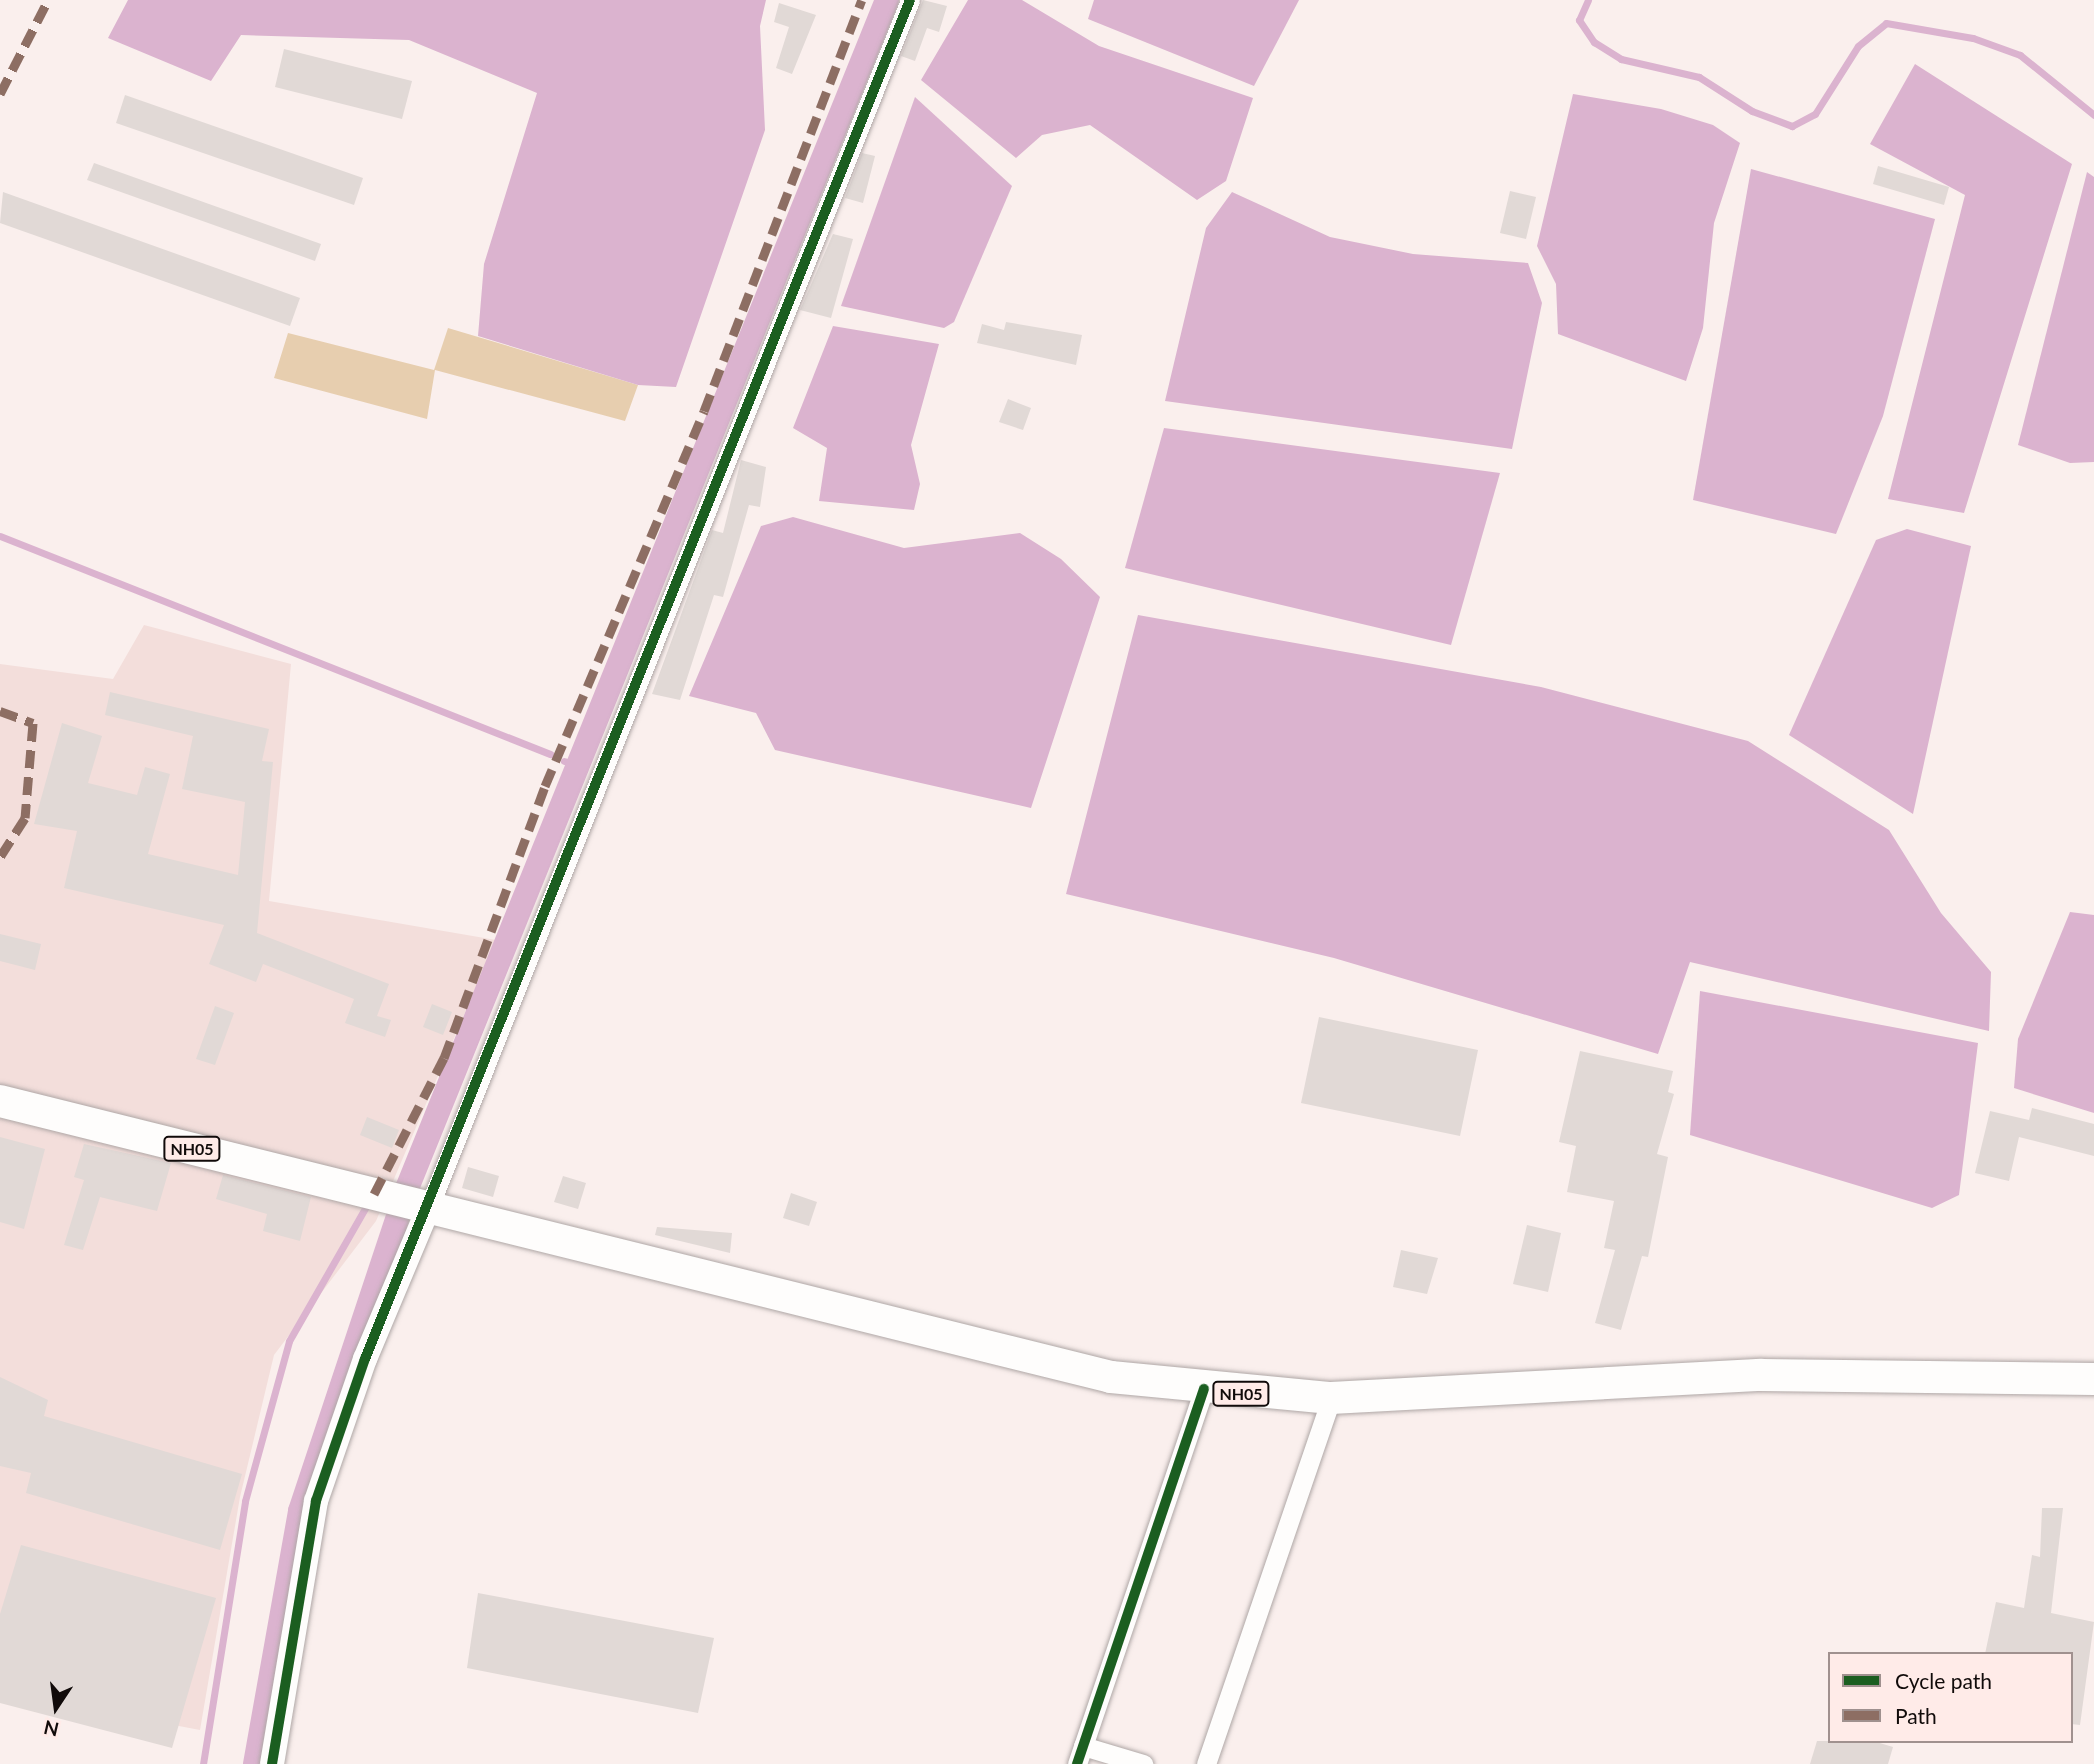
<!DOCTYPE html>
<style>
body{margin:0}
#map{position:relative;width:2094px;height:1764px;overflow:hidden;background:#faefed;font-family:Lato,sans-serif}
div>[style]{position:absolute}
.built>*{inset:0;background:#f3dedb}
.forest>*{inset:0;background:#e7ceaf}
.water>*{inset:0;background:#dbb3cf}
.stream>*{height:7px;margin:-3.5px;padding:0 3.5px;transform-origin:3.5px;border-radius:3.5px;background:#dbb3cf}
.canal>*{height:24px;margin:-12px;padding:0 12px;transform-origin:12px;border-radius:12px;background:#dbb3cf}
.building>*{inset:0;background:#e1d9d6}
.roads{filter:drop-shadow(0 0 2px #afa7a6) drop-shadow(0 0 2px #afa7a6)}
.minor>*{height:19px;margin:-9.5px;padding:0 9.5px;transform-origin:9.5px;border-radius:9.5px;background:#fefdfc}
.tertiary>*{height:24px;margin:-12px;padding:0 12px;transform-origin:12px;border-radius:12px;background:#fefdfc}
.primary>*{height:32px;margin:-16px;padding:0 16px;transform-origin:16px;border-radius:16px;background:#fefdfc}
.quiet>*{height:9px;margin-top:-4.5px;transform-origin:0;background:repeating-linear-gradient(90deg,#8d6e63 0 18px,transparent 0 27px)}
.cycleway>*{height:10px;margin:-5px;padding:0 5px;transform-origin:5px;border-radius:5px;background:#1b5e20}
span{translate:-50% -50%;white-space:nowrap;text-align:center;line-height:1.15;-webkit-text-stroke:5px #ffebe8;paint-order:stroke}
.shield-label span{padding:2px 5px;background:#ffebe8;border:2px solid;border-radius:5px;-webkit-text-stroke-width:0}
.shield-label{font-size:16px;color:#110b0a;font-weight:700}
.legend{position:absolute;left:1828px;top:1652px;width:245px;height:91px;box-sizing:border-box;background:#ffebe8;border:2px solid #a0918f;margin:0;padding:9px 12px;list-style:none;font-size:21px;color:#110b0a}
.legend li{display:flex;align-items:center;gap:14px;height:35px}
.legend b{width:35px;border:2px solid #a0918f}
.north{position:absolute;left:21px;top:1673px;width:70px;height:70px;-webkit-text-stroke:5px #ffebe8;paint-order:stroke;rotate:193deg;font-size:19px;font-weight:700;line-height:28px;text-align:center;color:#110b0a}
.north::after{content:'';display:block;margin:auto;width:24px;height:32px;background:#110b0a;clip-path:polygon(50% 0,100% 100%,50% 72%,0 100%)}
</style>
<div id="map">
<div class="built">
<div style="clip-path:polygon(144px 625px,291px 664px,269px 901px,496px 940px,376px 1221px,274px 1355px,240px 1497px,200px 1730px,0 1692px,0 664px,113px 679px)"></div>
</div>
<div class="forest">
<div style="clip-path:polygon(448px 328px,638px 385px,625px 421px,435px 370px,427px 419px,274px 378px,288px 333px,434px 370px)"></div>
</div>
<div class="water">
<div style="clip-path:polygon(128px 0,766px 0,760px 26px,765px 130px,676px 387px,638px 385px,478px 336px,484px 264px,537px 93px,409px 40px,241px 35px,211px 81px,108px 38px)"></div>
<div style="clip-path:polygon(968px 0,1022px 0,1099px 46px,1253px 98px,1226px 181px,1197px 200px,1090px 125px,1042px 135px,1016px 158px,921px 80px)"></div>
<div style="clip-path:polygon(1094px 0,1299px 0,1254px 86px,1088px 19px)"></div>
<div style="clip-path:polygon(1915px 64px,2072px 164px,1964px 513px,1888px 499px,1965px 195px,1870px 144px)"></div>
<div style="clip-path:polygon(1573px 94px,1661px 109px,1713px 125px,1740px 143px,1714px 223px,1703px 328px,1686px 381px,1558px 334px,1556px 284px,1537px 246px)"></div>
<div style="clip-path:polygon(915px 97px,1012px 186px,954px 322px,944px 328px,841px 306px)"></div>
<div style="clip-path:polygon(1751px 169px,1935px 219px,1883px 416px,1836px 534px,1693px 500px)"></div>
<div style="clip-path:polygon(2087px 172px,2094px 177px,2094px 462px,2070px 463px,2018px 445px)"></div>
<div style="clip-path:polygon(1232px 192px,1330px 237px,1413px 254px,1528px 263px,1542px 303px,1512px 449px,1165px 401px,1206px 228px)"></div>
<div style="clip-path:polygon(833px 326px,939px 344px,911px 445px,920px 484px,914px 510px,819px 501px,827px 448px,793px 428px)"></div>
<div style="clip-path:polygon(1164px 428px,1500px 473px,1451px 645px,1125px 568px)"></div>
<div style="clip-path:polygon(793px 517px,904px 548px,1020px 533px,1061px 559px,1100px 597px,1031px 808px,775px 750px,756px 713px,689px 696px,761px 526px)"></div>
<div style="clip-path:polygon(1907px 529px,1971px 546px,1913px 814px,1789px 735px,1876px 540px)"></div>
<div style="clip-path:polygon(1138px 615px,1541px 687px,1748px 741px,1889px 830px,1941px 913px,1991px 972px,1989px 1031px,1690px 962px,1658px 1054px,1334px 958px,1066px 894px)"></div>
<div style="clip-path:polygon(2070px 912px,2094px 915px,2094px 1113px,2014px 1088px,2018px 1039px)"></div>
<div style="clip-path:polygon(1700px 991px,1978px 1043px,1959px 1195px,1932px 1208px,1690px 1135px)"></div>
</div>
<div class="stream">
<div style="left:1588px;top:0;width:22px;rotate:114deg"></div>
<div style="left:1579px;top:20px;width:27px;rotate:56deg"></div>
<div style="left:1594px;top:42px;width:32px;rotate:32deg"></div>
<div style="left:1621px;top:59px;width:80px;rotate:13deg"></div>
<div style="left:1699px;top:77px;width:63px;rotate:32.7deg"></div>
<div style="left:1752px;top:111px;width:43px;rotate:20.6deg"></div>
<div style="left:1792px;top:126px;width:26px;rotate:-28deg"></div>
<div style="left:1815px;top:114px;width:80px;rotate:-57.7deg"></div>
<div style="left:1858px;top:46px;width:36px;rotate:-39deg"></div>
<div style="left:1886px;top:23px;width:88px;rotate:9.8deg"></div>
<div style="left:1973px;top:38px;width:50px;rotate:19.9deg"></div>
<div style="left:2020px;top:55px;width:95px;rotate:39deg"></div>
<div style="left:0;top:536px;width:592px;rotate:21.62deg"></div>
<div style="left:564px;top:761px;width:18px;rotate:16deg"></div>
<div style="left:203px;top:1764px;width:266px;rotate:-80.9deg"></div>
<div style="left:245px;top:1501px;width:166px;rotate:-74.6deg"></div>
<div style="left:289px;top:1341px;width:159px;rotate:-60.2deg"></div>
</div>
<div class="canal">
<div style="left:255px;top:1764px;width:257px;rotate:-79.9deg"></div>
<div style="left:300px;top:1511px;width:342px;rotate:-71.6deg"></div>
<div style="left:408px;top:1186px;width:1279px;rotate:-68.01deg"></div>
</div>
<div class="building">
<div style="clip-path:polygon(923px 0,947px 6px,939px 32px,927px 28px,915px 61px,901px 56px)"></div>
<div style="clip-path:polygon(779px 3px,816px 15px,792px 74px,776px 68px,789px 27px,774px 22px)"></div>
<div style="clip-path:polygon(284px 49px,412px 81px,402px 119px,275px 87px)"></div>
<div style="clip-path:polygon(125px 95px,363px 178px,354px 205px,116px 123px)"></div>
<div style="clip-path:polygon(862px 153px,875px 156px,863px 203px,845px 198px)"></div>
<div style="clip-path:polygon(94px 163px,321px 244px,315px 261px,87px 180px)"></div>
<div style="clip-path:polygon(1878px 166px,1949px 187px,1944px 205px,1873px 184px)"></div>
<div style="clip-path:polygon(1510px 191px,1536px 197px,1526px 239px,1500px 233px)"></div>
<div style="clip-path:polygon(3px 192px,300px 298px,290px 326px,0 223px)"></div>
<div style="clip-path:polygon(833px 234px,853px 239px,831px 318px,800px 310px)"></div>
<div style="clip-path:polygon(1006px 322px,1082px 335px,1076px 365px,977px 343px,982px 324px,1004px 330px)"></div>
<div style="clip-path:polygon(1008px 399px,1031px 408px,1023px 430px,999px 422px)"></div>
<div style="clip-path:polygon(741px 460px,766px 467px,760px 507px,749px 505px,723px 597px,714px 595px,680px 700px,652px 694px,712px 530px,723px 533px)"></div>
<div style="clip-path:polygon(110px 692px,269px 729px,262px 761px,273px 762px,257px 933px,389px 984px,377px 1016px,391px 1020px,385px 1037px,345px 1023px,354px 999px,263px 964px,256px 982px,209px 964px,224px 925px,64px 888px,77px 831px,34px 824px,62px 723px,102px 736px,88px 783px,137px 795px,145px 767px,170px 774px,148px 854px,238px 875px,245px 802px,182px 789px,193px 736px,105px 715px)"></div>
<div style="clip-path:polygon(0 934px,41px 944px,35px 970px,0 961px)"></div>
<div style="clip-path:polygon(432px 1004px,452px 1012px,443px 1035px,423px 1027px)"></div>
<div style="clip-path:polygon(215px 1006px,234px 1013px,215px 1065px,196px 1059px)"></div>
<div style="clip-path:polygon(1319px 1017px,1478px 1050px,1460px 1136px,1301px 1103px)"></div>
<div style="clip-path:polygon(1580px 1051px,1673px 1071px,1668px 1092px,1674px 1094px,1657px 1154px,1668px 1157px,1648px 1257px,1642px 1256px,1621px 1330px,1595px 1323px,1615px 1250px,1604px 1248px,1614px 1201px,1567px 1192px,1576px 1146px,1559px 1142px)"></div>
<div style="clip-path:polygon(2032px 1108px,2094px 1124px,2094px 1156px,2019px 1137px,2009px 1181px,1975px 1173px,1990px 1111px,2029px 1120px)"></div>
<div style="clip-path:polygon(367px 1117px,399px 1130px,392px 1148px,360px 1135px)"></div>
<div style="clip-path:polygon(0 1137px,45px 1149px,24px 1229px,0 1222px)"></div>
<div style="clip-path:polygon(84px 1144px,171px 1163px,157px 1211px,100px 1197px,83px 1250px,64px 1245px,84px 1180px,74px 1177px)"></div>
<div style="clip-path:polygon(468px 1167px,499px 1176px,493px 1197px,462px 1188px)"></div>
<div style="clip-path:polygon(223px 1175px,311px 1197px,300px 1241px,263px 1231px,267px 1214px,216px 1199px)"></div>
<div style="clip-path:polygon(563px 1176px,586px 1183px,578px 1209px,554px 1202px)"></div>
<div style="clip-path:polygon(791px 1193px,817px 1202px,809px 1226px,783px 1218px)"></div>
<div style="clip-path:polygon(1527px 1225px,1561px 1233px,1548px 1292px,1513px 1284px)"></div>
<div style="clip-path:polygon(657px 1227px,732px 1233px,730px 1253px,655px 1235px)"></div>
<div style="clip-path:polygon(1401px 1250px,1438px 1258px,1427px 1294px,1393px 1287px)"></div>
<div style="clip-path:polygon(0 1377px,48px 1400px,44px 1416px,242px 1474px,220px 1550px,26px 1493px,31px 1473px,0 1466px)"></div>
<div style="clip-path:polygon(2042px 1508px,2063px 1508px,2051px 1613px,2094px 1622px,2080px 1725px,2071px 1724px,2071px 1654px,1985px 1654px,1996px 1602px,2024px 1608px,2032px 1555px,2040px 1557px)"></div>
<div style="clip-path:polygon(21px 1545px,216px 1598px,172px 1748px,0 1703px,0 1614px)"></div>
<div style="clip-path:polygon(478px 1593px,714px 1638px,698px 1713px,467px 1668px)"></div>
<div style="clip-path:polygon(1817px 1741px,1873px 1741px,1893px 1747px,1888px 1764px,1810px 1764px)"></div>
</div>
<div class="roads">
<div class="minor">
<div style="left:429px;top:1207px;width:1299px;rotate:-68.27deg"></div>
<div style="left:1083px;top:1746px;width:63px;rotate:16.7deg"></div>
<div style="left:1077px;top:1764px;width:396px;rotate:-71.3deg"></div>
<div style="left:1206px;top:1764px;width:387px;rotate:-71.1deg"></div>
</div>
<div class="tertiary">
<div style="left:272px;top:1764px;width:267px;rotate:-80.5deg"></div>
<div style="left:316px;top:1501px;width:150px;rotate:-71deg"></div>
<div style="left:365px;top:1359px;width:165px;rotate:-67.2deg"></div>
</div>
<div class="primary">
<div style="left:0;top:1101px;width:1145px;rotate:13.95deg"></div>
<div style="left:1111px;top:1377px;width:221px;rotate:5.5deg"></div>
<div style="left:1331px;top:1398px;width:431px;rotate:-3.1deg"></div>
<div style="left:1761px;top:1375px;width:333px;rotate:0.7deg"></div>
</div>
</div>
<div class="quiet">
<div style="left:0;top:94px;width:106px;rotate:-62.9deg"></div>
<div style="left:0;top:711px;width:35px;rotate:20deg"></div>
<div style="left:33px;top:723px;width:95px;rotate:94.8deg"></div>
<div style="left:25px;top:818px;width:46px;rotate:122.7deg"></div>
<div style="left:374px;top:1194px;width:153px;rotate:-62.8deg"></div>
<div style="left:444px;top:1058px;width:290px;rotate:-69.6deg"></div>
<div style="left:545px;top:786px;width:407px;rotate:-67deg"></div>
<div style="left:704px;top:411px;width:440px;rotate:-69deg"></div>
</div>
<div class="cycleway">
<div style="left:272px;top:1764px;width:267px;rotate:-80.5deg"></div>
<div style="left:316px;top:1501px;width:150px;rotate:-71deg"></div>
<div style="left:365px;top:1359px;width:1464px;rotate:-68.15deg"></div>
<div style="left:1077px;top:1764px;width:396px;rotate:-71.3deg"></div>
</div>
<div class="shield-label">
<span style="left:192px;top:1149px">NH05</span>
<span style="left:1241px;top:1394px">NH05</span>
</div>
<ul class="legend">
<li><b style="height:9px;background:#1b5e20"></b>Cycle path</li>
<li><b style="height:9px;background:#8d6e63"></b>Path</li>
</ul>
<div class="north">N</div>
</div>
